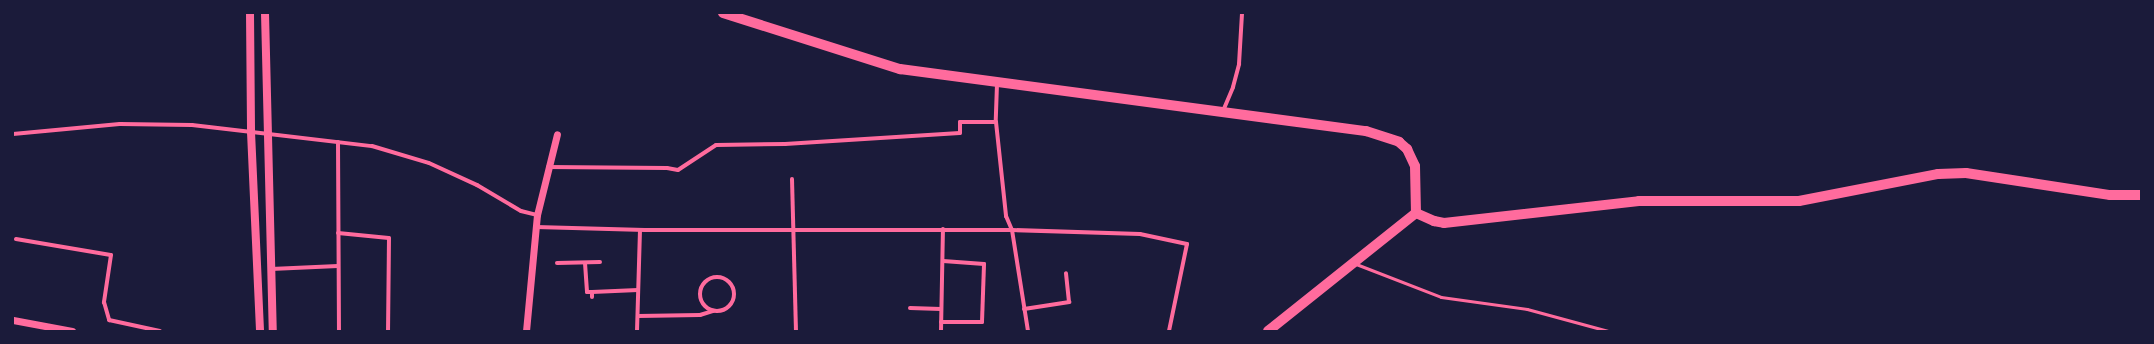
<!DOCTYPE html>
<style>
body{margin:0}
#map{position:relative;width:2154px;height:344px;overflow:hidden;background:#1b1b3a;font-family:Arial,sans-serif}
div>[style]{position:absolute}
.service>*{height:3px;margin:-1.5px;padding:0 1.5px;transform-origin:1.5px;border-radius:1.5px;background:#ff6b9d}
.minor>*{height:4px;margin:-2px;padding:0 2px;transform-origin:2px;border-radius:2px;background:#ff6b9d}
.minor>.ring{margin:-2px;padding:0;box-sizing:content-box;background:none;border:4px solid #ff6b9d;border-radius:50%}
.tertiary>*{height:7px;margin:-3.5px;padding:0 3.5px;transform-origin:3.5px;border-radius:3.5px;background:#ff6b9d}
.secondary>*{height:8px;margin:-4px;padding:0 4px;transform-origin:4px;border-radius:4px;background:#ff6b9d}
.primary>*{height:10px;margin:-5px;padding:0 5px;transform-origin:5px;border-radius:5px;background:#ff6b9d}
span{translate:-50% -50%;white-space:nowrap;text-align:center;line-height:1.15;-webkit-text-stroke:3px #1b1b3a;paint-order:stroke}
.frame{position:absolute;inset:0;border:14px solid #1b1b3a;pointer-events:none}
</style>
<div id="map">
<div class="service">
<div style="left:1356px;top:264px;width:91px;rotate:21.2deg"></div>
<div style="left:1441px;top:297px;width:87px;rotate:7.9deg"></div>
<div style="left:1527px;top:309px;width:84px;rotate:15.2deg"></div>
</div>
<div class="minor">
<div style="left:997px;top:84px;width:38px;rotate:92deg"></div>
<div style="left:996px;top:122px;width:95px;rotate:83.9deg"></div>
<div style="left:1006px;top:216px;width:15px;rotate:67deg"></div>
<div style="left:1012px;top:230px;width:102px;rotate:81deg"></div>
<div style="left:1223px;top:111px;width:26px;rotate:-67deg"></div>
<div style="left:1233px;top:87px;width:24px;rotate:-75deg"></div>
<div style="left:1239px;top:64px;width:51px;rotate:-86.6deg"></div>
<div style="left:13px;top:134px;width:107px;rotate:-5.3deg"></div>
<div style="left:120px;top:124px;width:72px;rotate:0.8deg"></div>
<div style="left:192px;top:125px;width:181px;rotate:6.7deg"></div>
<div style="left:372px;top:146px;width:59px;rotate:16.6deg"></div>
<div style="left:429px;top:163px;width:53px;rotate:24.6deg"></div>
<div style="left:477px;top:185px;width:51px;rotate:30.6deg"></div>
<div style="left:521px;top:211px;width:16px;rotate:14deg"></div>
<div style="left:338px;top:142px;width:189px;rotate:89.7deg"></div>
<div style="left:548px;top:167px;width:119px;rotate:0.5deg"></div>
<div style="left:667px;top:168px;width:11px;rotate:10deg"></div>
<div style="left:678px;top:170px;width:45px;rotate:-33.3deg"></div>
<div style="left:716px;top:145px;width:69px;rotate:-0.8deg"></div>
<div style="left:785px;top:144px;width:175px;rotate:-3.6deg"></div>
<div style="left:960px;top:133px;width:11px;rotate:-90deg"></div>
<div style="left:960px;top:122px;width:36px"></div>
<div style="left:792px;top:179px;width:152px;rotate:88.5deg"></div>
<div style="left:536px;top:227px;width:109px;rotate:1.6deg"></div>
<div style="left:645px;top:230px;width:367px"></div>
<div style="left:1012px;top:230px;width:128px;rotate:1.8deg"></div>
<div style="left:1140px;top:234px;width:48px;rotate:12deg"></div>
<div style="left:1187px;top:244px;width:89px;rotate:101.7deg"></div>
<div style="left:338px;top:233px;width:51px;rotate:5.6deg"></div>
<div style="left:389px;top:238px;width:93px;rotate:90.6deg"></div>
<div style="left:16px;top:239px;width:96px;rotate:9.6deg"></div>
<div style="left:111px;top:255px;width:48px;rotate:98.5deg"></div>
<div style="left:104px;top:302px;width:19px;rotate:74deg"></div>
<div style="left:109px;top:320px;width:52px;rotate:12.2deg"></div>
<div style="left:557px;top:263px;width:43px;rotate:-1.3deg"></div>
<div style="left:585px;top:263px;width:29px;rotate:86deg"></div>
<div style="left:587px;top:292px;width:5px"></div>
<div style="left:271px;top:269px;width:67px;rotate:-2.6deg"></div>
<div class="ring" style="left:700px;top:277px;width:30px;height:30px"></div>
<div style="left:592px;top:297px;width:5px;rotate:-90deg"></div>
<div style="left:592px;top:292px;width:46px;rotate:-2.5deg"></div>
<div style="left:910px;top:308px;width:31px;rotate:2deg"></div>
<div style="left:1024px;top:309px;width:46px;rotate:-8.8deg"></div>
<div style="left:1069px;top:302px;width:29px;rotate:-96deg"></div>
<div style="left:638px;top:316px;width:62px;rotate:-0.9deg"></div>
<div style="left:700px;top:315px;width:14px;rotate:-17deg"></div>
<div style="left:941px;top:322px;width:41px"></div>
<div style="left:982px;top:322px;width:58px;rotate:-88deg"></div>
<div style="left:984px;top:264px;width:41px;rotate:-175.8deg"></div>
<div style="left:637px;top:331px;width:101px;rotate:-88.3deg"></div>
<div style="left:941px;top:331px;width:102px;rotate:-88.9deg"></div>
</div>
<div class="tertiary">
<div style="left:13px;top:320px;width:60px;rotate:10.6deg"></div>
<div style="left:526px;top:331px;width:117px;rotate:-84.6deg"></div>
<div style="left:537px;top:215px;width:83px;rotate:-76.1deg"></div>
</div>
<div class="secondary">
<div style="left:250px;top:13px;width:119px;rotate:89.5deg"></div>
<div style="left:251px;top:132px;width:199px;rotate:87.4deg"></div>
<div style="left:265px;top:13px;width:318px;rotate:88.6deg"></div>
</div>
<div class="primary">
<div style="left:723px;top:13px;width:186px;rotate:17.6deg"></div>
<div style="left:900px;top:69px;width:470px;rotate:7.6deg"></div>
<div style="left:1366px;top:131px;width:35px;rotate:18deg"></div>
<div style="left:1399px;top:142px;width:11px;rotate:41deg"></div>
<div style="left:1407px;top:149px;width:19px;rotate:65deg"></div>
<div style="left:1415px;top:166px;width:47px;rotate:88.8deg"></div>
<div style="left:1416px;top:213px;width:20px;rotate:24deg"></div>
<div style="left:1434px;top:221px;width:10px;rotate:11deg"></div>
<div style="left:1444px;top:223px;width:196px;rotate:-6.4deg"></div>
<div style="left:1639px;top:201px;width:160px"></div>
<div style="left:1799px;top:201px;width:142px;rotate:-11deg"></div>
<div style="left:1938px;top:174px;width:28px;rotate:-2deg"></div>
<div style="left:1966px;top:173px;width:146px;rotate:8.7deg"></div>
<div style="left:2110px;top:195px;width:31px"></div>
<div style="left:1268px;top:331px;width:189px;rotate:-38.6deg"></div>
</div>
<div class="frame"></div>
</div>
